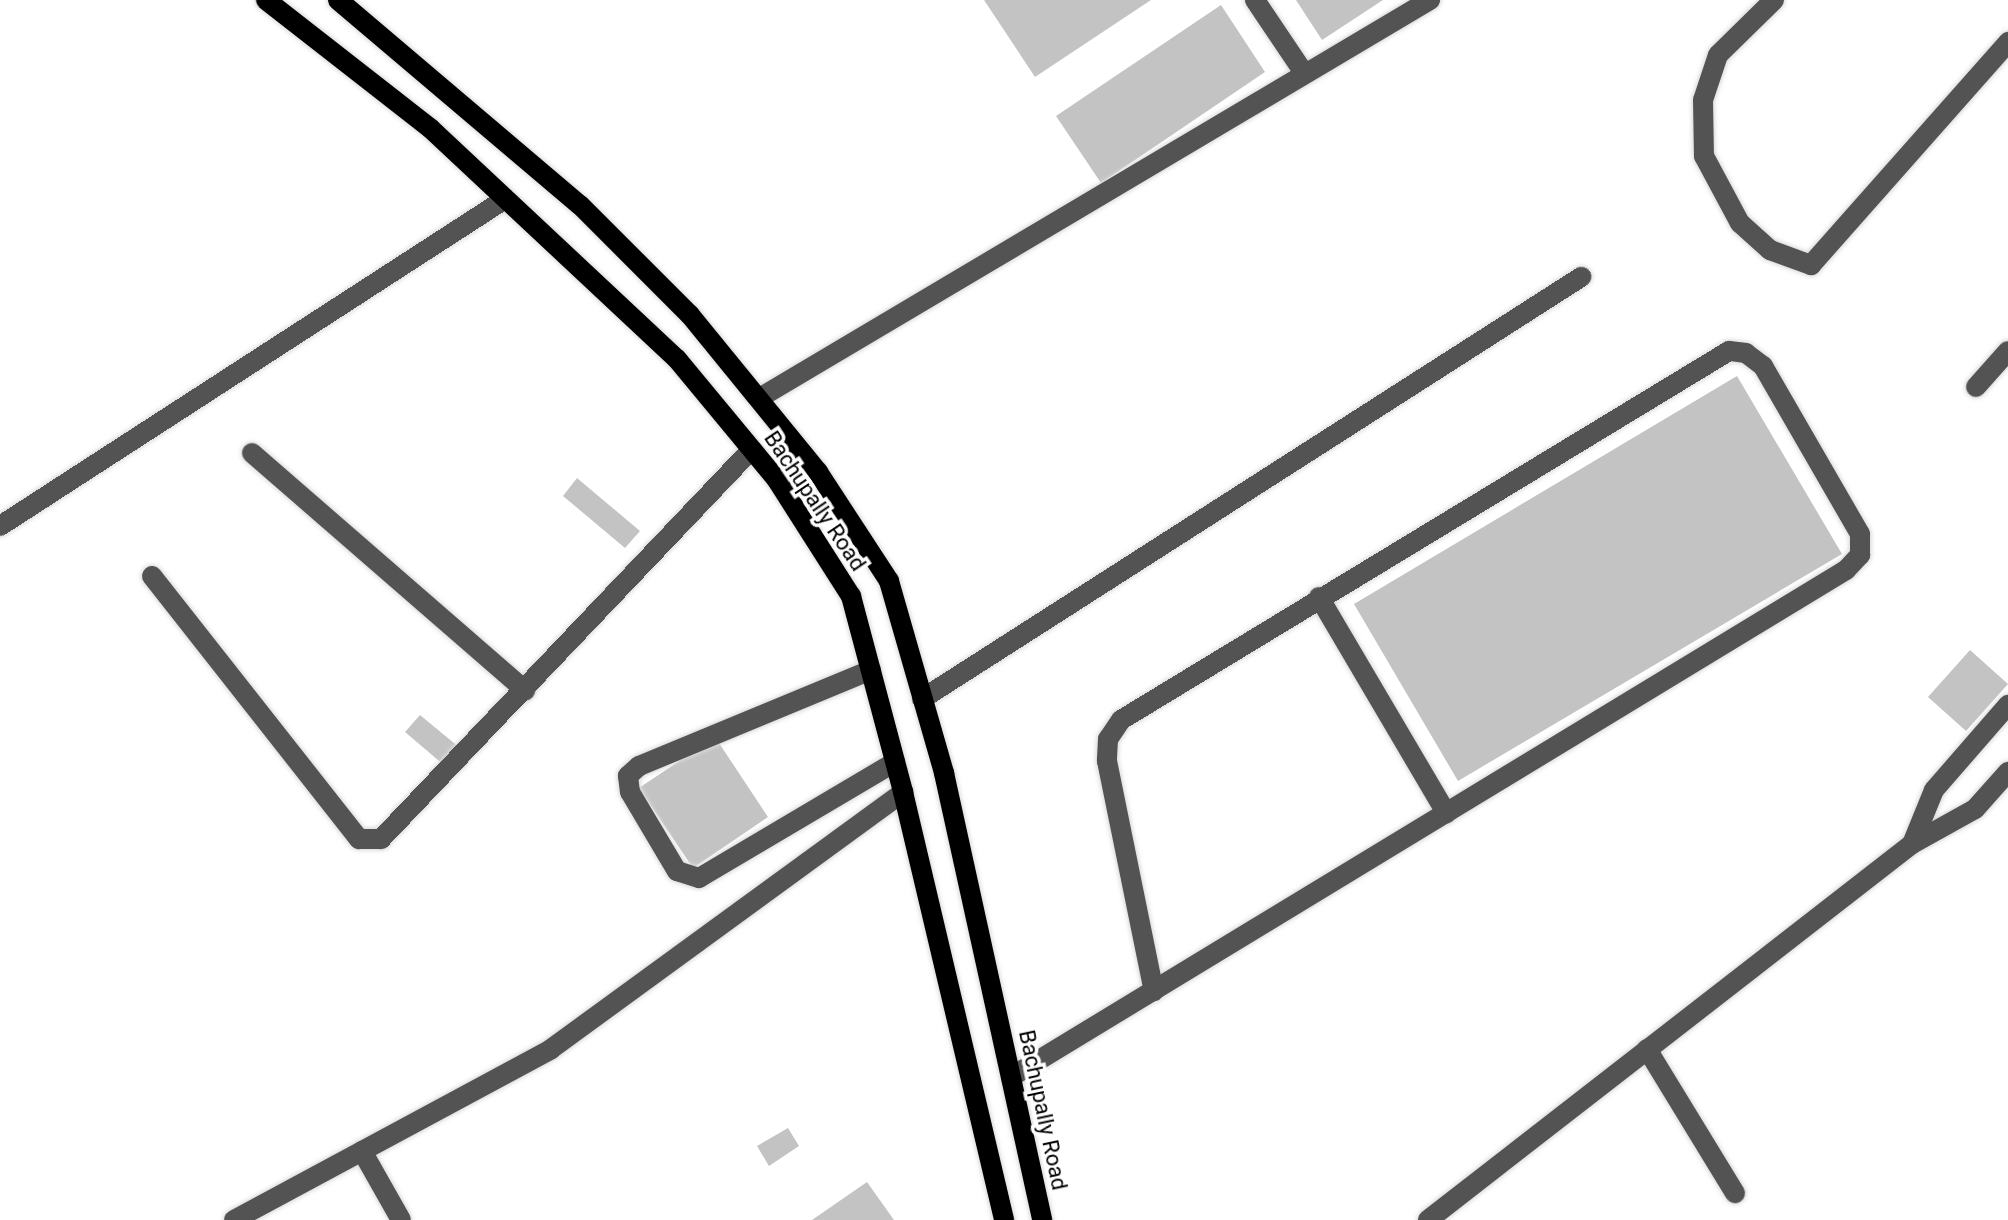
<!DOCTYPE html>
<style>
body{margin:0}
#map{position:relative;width:2008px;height:1220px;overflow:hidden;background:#fff;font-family:Roboto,sans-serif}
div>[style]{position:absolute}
.building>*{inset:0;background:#c3c3c3}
.roads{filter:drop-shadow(0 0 2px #dbdbdb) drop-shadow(0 0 2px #dbdbdb)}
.minor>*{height:20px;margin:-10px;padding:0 10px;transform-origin:10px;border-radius:10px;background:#535353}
.major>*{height:20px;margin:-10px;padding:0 10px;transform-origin:10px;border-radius:10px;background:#000}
span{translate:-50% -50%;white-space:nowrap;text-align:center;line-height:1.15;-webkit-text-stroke:7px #fff;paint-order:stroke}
.street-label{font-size:22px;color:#000}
</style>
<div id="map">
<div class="building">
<div style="clip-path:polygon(984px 0,1151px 0,1035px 77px)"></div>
<div style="clip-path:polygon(1296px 0,1383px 0,1322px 40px)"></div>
<div style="clip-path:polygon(1221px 5px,1265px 72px,1101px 183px,1056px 116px)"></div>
<div style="clip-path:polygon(1737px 376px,1842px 554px,1458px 781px,1354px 604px)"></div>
<div style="clip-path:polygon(577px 478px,640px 531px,625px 548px,563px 496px)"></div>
<div style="clip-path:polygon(1970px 650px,2008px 684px,1966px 731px,1928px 697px)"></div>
<div style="clip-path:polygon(420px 715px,460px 748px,445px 766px,405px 732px)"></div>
<div style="clip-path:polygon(715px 737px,768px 817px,693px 868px,639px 788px)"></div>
<div style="clip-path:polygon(788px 1128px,799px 1146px,769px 1166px,757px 1146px)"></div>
<div style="clip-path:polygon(867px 1182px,894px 1220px,812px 1220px)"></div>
</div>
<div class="roads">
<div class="minor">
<div style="left:1255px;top:0;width:88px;rotate:56.1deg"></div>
<div style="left:1774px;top:0;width:78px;rotate:135.5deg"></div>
<div style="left:1718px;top:55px;width:47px;rotate:108.4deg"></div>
<div style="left:1703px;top:100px;width:56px;rotate:89deg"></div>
<div style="left:1704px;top:156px;width:76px;rotate:61.8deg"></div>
<div style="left:1740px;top:223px;width:40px;rotate:42deg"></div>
<div style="left:1770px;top:250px;width:44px;rotate:20.1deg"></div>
<div style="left:1811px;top:265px;width:298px;rotate:-48.5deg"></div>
<div style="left:1976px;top:387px;width:48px;rotate:-48.4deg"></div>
<div style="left:761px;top:397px;width:778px;rotate:-30.69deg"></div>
<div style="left:252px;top:453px;width:362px;rotate:41deg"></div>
<div style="left:0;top:526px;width:602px;rotate:-32.92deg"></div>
<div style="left:152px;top:576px;width:335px;rotate:51.8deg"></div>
<div style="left:359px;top:839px;width:22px"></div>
<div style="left:381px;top:839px;width:538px;rotate:-46.43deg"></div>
<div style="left:1319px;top:597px;width:251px;rotate:59.5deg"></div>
<div style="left:871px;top:670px;width:251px;rotate:157.5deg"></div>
<div style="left:639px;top:766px;width:15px;rotate:138deg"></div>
<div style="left:628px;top:776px;width:16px;rotate:83deg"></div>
<div style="left:630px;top:792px;width:92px;rotate:59.3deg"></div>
<div style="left:677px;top:871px;width:23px;rotate:18deg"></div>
<div style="left:699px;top:878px;width:228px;rotate:-30.6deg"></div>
<div style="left:922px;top:699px;width:783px;rotate:-32.63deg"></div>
<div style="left:1912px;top:844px;width:58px;rotate:-67.8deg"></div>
<div style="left:1934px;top:790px;width:113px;rotate:-49deg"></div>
<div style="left:1647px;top:1049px;width:169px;rotate:58.6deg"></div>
<div style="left:1011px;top:1077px;width:977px;rotate:-31.27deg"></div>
<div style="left:1846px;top:570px;width:21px;rotate:-47deg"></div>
<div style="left:1860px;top:555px;width:21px;rotate:-90deg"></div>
<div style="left:1860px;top:534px;width:194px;rotate:-120deg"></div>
<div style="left:1763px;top:366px;width:21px;rotate:-143deg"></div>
<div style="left:1746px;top:353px;width:17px;rotate:-173deg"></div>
<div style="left:1729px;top:351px;width:711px;rotate:148.75deg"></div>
<div style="left:1121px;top:720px;width:23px;rotate:124deg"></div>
<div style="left:1108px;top:739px;width:22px;rotate:93deg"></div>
<div style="left:1107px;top:761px;width:235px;rotate:78.5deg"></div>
<div style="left:362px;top:1151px;width:79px;rotate:60.5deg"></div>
<div style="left:234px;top:1220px;width:360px;rotate:-28.3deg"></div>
<div style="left:551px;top:1049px;width:436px;rotate:-36.1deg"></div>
<div style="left:1428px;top:1220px;width:613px;rotate:-37.84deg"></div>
<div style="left:1912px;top:844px;width:72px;rotate:-29.1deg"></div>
<div style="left:1975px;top:809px;width:50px;rotate:-48.3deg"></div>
</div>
<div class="major">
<div style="left:266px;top:0;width:208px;rotate:38deg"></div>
<div style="left:430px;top:128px;width:338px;rotate:43.1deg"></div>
<div style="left:677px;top:359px;width:157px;rotate:50.4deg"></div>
<div style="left:777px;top:480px;width:138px;rotate:57.5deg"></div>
<div style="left:851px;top:596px;width:203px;rotate:75.1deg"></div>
<div style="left:903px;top:792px;width:440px;rotate:76.7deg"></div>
<div style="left:338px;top:0;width:317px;rotate:40.3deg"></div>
<div style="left:580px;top:205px;width:156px;rotate:45deg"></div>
<div style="left:690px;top:315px;width:203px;rotate:50.8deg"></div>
<div style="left:818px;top:472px;width:130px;rotate:56.9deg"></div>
<div style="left:889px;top:581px;width:200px;rotate:74deg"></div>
<div style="left:944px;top:773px;width:458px;rotate:77.6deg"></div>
</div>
</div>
<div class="street-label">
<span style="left:815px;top:501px;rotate:56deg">Bachupally Road</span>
<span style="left:1043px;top:1110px;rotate:78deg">Bachupally Road</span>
</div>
</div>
